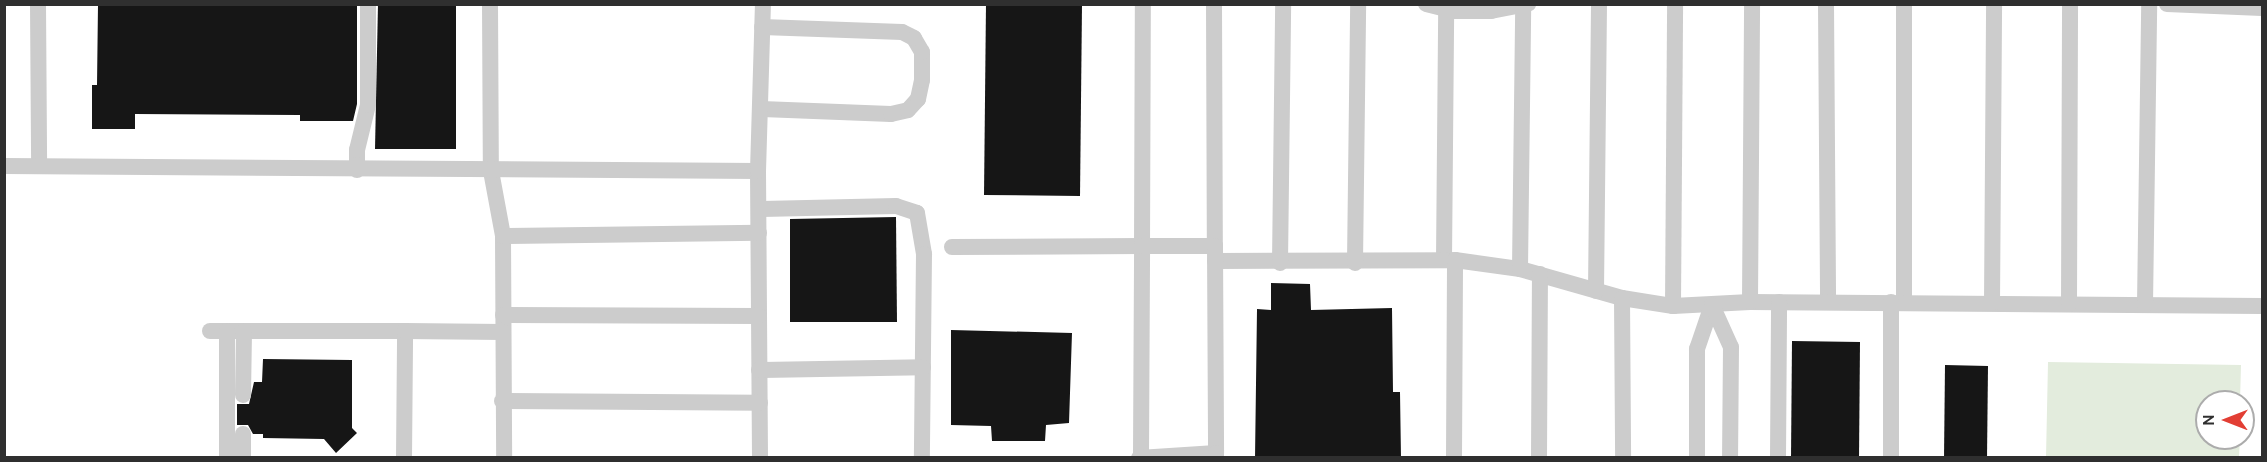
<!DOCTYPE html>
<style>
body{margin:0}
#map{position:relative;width:2267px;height:462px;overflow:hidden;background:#fff;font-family:Cabin,sans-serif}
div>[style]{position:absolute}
.green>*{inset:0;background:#e3ecdd}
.building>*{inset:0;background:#161616}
.lane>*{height:16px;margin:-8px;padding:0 8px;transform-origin:8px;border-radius:8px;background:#ccc}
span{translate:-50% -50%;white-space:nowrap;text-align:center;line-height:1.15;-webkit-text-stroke:6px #fff;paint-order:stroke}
.frame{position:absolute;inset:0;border:6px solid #2f2f2f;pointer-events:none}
.north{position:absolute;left:2195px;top:390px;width:60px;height:60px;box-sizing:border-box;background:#fff;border:2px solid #acacac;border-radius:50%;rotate:270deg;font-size:16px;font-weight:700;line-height:24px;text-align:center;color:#2f2f2f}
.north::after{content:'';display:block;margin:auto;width:21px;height:27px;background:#e23e34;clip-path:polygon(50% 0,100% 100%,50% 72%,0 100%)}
</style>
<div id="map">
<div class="green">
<div style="clip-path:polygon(2048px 362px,2241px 365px,2240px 402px,2207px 402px,2207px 438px,2240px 438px,2239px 457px,2046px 457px)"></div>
</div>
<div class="building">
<div style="clip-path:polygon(98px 4px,357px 4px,357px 104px,353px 121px,300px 121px,300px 115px,135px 114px,135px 129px,92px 129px,92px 85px,97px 85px)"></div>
<div style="clip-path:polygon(378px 4px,456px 4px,456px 149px,375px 149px)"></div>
<div style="clip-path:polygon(986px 4px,1082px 4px,1080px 196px,984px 195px)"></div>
<div style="clip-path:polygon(896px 217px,897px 322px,790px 322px,790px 219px)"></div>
<div style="clip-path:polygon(1271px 283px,1310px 284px,1311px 310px,1392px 308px,1393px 392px,1400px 392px,1401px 458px,1255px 458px,1257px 309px,1271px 310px)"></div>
<div style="clip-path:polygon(951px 330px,1072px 333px,1069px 423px,1046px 425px,1045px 441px,992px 441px,991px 426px,951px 425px)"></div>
<div style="clip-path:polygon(1792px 341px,1860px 342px,1859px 458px,1791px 458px)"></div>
<div style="clip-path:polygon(263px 359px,352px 360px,352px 428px,357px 433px,336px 453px,324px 439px,263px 438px,263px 434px,253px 434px,248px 425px,237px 425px,237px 404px,249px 404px,254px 382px,262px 382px)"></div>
<div style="clip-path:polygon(1945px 365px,1988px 366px,1987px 458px,1944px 458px)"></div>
</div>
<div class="lane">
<div style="left:38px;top:4px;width:162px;rotate:89.6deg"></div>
<div style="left:490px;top:4px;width:167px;rotate:89.7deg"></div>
<div style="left:491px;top:171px;width:66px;rotate:79.5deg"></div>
<div style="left:503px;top:236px;width:222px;rotate:89.7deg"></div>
<div style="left:1214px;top:4px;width:242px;rotate:89.8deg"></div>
<div style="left:1426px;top:4px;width:29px;rotate:14deg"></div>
<div style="left:1454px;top:11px;width:37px"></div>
<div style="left:1491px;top:11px;width:38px;rotate:-11deg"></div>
<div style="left:1826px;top:4px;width:298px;rotate:89.6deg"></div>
<div style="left:1904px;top:4px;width:298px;rotate:90deg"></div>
<div style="left:2167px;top:4px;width:95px;rotate:2.4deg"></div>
<div style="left:760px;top:109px;width:131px;rotate:2.2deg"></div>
<div style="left:891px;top:114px;width:17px;rotate:-13deg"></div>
<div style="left:908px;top:110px;width:15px;rotate:-48deg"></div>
<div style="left:918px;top:99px;width:19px;rotate:-78deg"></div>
<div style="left:922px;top:80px;width:28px;rotate:-90deg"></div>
<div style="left:922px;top:52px;width:16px;rotate:-120deg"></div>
<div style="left:914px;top:38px;width:13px;rotate:-153deg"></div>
<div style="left:902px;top:32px;width:140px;rotate:-178deg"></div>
<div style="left:4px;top:166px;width:754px;rotate:0.38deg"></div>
<div style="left:758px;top:171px;width:287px;rotate:89.6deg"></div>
<div style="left:357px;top:170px;width:20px;rotate:-90deg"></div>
<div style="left:357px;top:150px;width:46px;rotate:-76.3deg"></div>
<div style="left:368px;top:105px;width:101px;rotate:-90deg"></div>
<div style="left:758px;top:171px;width:167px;rotate:-88.3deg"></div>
<div style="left:759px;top:209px;width:137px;rotate:-1.3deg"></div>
<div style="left:896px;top:206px;width:22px;rotate:18deg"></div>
<div style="left:917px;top:213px;width:42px;rotate:80.3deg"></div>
<div style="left:924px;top:254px;width:204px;rotate:90.6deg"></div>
<div style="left:503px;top:236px;width:256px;rotate:-0.7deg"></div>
<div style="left:952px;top:247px;width:190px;rotate:-0.3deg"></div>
<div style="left:1142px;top:246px;width:242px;rotate:-89.8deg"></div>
<div style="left:1444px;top:260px;width:249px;rotate:-89.5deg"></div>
<div style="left:1215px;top:261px;width:240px;rotate:-0.2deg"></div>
<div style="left:1455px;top:260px;width:66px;rotate:7.9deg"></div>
<div style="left:1520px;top:269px;width:106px;rotate:15.9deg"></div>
<div style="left:1622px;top:298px;width:52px;rotate:8.9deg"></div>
<div style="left:1673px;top:306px;width:77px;rotate:-3deg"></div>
<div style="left:1750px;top:302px;width:512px;rotate:0.45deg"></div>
<div style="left:1280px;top:263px;width:259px;rotate:-89.3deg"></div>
<div style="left:1355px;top:263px;width:259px;rotate:-89.3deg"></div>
<div style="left:1520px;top:269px;width:263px;rotate:-89.3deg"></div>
<div style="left:1596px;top:291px;width:287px;rotate:-89.4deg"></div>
<div style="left:1622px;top:298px;width:160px;rotate:89.6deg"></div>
<div style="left:1750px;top:302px;width:298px;rotate:-89.6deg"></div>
<div style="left:1891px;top:302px;width:156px;rotate:90deg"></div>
<div style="left:1992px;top:303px;width:299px;rotate:-89.6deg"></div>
<div style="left:2069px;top:304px;width:300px;rotate:-89.8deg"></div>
<div style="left:2145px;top:305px;width:301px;rotate:-89.2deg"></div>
<div style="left:1673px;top:306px;width:302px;rotate:-89.6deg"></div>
<div style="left:503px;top:315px;width:256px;rotate:0.2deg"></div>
<div style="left:210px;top:331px;width:195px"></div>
<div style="left:227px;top:331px;width:127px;rotate:90deg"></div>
<div style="left:759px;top:370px;width:164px;rotate:-1deg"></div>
<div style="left:243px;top:395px;width:64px;rotate:-89.1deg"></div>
<div style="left:502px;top:401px;width:258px;rotate:0.4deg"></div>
<div style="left:243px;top:434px;width:24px;rotate:90deg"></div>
<div style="left:1141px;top:455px;width:209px;rotate:-89.7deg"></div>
<div style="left:1142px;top:246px;width:73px"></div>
<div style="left:1215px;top:246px;width:207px;rotate:89.7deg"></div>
<div style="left:404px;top:458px;width:127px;rotate:-89.5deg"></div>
<div style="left:405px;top:331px;width:98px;rotate:0.6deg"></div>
<div style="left:1139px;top:458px;width:77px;rotate:-3.7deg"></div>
<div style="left:1216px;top:453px;width:5px;rotate:90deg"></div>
<div style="left:1454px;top:458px;width:198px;rotate:-89.7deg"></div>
<div style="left:1539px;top:458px;width:184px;rotate:-89.7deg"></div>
<div style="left:1697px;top:458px;width:109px;rotate:-90deg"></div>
<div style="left:1697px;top:349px;width:46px;rotate:-71.2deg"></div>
<div style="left:1712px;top:305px;width:46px;rotate:65.7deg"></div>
<div style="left:1731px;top:347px;width:111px;rotate:90.5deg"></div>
<div style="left:1778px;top:458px;width:156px;rotate:-89.6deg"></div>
</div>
<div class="frame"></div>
<div class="north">N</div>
</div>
